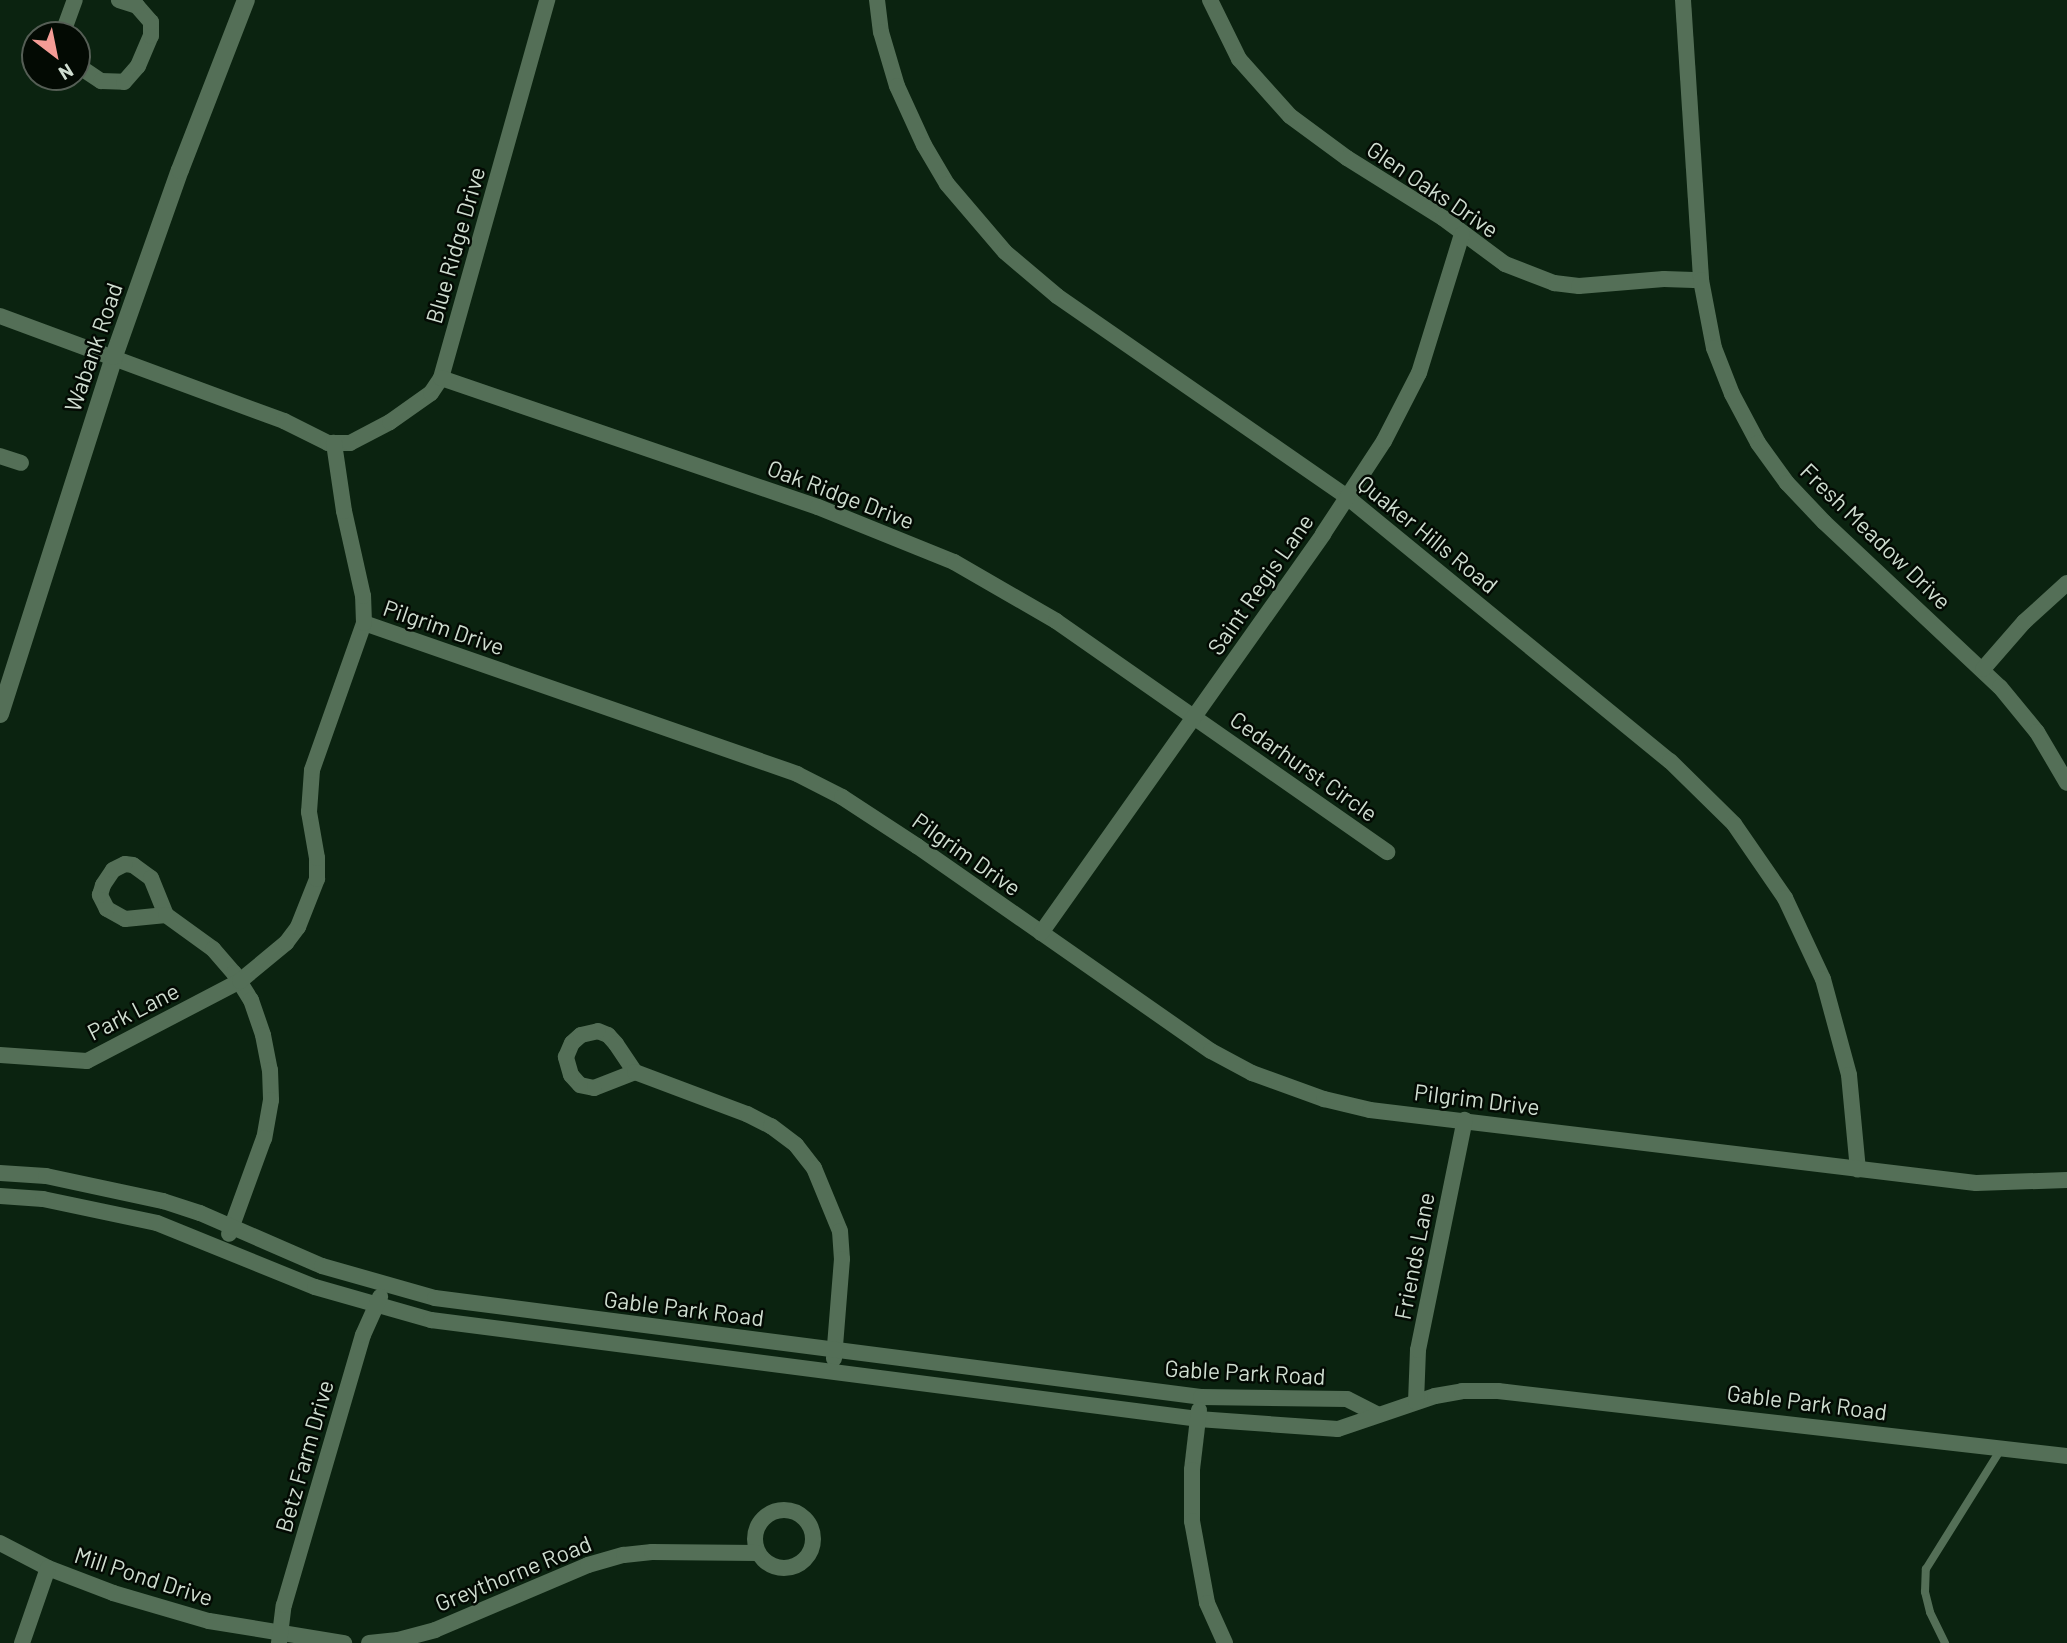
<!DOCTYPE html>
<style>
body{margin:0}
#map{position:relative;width:2067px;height:1643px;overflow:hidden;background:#0b2310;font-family:Barlow,sans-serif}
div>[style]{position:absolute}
.service>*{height:8px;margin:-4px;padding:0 4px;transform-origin:4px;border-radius:4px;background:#546f57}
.minor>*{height:16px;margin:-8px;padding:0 8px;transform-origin:8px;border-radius:8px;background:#546f57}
.minor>.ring{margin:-8px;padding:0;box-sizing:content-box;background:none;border:16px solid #546f57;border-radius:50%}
.tertiary>*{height:18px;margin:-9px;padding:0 9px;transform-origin:9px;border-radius:9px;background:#546f57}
span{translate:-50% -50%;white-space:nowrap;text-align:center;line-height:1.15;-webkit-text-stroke:5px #030a03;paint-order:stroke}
.street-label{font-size:23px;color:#cfddd0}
.north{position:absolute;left:21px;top:21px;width:70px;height:70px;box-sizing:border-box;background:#030a03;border:2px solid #555e55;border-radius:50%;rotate:148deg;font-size:19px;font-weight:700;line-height:28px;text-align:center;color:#cfddd0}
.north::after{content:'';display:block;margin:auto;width:24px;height:32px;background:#f59c96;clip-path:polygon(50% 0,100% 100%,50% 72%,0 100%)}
</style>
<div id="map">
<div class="service">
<div style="left:1945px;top:1643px;width:34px;rotate:-116deg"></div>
<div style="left:1930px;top:1612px;width:21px;rotate:-104deg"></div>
<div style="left:1925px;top:1592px;width:23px;rotate:-88deg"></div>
<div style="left:1926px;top:1569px;width:142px;rotate:-58deg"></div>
</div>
<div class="minor">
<div style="left:877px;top:0;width:32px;rotate:83deg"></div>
<div style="left:881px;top:32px;width:56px;rotate:73.5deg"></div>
<div style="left:897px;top:86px;width:65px;rotate:65.4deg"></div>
<div style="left:924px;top:145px;width:45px;rotate:59.5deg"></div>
<div style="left:947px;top:184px;width:89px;rotate:49.5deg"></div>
<div style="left:1005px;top:252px;width:68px;rotate:40.2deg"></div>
<div style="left:1057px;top:296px;width:353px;rotate:34.7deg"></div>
<div style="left:1347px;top:497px;width:417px;rotate:39.3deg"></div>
<div style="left:1670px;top:761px;width:90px;rotate:44.5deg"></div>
<div style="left:1734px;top:824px;width:90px;rotate:55.4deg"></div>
<div style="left:1785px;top:898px;width:89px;rotate:64.9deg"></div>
<div style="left:1823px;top:979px;width:99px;rotate:74.8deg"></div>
<div style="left:1849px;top:1075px;width:95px;rotate:84.6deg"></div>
<div style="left:1210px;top:0;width:66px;rotate:63.8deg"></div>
<div style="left:1239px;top:59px;width:76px;rotate:48.2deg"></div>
<div style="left:1290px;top:116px;width:71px;rotate:36.4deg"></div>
<div style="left:1347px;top:158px;width:113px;rotate:32deg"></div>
<div style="left:1443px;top:218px;width:77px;rotate:36.6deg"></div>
<div style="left:1505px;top:264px;width:53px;rotate:21.2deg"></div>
<div style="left:1554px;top:283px;width:25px;rotate:7deg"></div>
<div style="left:1579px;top:286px;width:85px;rotate:-4.7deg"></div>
<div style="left:1664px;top:279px;width:37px;rotate:2deg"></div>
<div style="left:1683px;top:0;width:281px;rotate:86.3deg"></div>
<div style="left:1701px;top:280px;width:69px;rotate:79.2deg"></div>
<div style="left:1714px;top:348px;width:49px;rotate:68.6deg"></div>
<div style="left:1732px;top:394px;width:55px;rotate:62deg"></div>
<div style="left:1758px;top:443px;width:49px;rotate:54.1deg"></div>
<div style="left:1787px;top:483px;width:54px;rotate:46.5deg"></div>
<div style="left:1824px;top:522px;width:241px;rotate:43.2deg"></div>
<div style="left:2000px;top:687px;width:58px;rotate:50.6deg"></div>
<div style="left:2037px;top:732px;width:59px;rotate:59.5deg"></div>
<div style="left:62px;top:35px;width:37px;rotate:-70deg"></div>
<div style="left:77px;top:65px;width:29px;rotate:34deg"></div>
<div style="left:101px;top:81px;width:23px;rotate:2deg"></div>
<div style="left:124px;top:82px;width:21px;rotate:-49deg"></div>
<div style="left:138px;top:66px;width:33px;rotate:-67deg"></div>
<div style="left:151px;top:36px;width:14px;rotate:-90deg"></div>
<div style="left:151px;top:22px;width:21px;rotate:-131deg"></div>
<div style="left:137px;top:6px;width:19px;rotate:-162deg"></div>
<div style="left:0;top:316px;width:303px;rotate:20.3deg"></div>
<div style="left:284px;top:421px;width:49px;rotate:26.6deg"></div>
<div style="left:328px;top:443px;width:22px"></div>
<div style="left:350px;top:443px;width:45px;rotate:-27.7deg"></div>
<div style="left:390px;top:422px;width:50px;rotate:-35.3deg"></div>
<div style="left:431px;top:393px;width:18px;rotate:-56deg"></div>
<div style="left:441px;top:378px;width:393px;rotate:-74.3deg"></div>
<div style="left:441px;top:378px;width:398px;rotate:18.9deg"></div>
<div style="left:818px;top:507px;width:147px;rotate:22deg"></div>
<div style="left:954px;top:562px;width:118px;rotate:30deg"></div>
<div style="left:1056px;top:621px;width:404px;rotate:34.9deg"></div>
<div style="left:0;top:456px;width:22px;rotate:18deg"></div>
<div style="left:364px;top:623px;width:459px;rotate:19.2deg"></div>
<div style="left:797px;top:774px;width:51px;rotate:27.1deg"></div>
<div style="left:842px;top:797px;width:90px;rotate:33.2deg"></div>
<div style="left:917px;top:846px;width:358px;rotate:34.9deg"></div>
<div style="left:1211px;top:1051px;width:47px;rotate:28.2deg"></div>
<div style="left:1252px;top:1073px;width:77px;rotate:19.9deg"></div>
<div style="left:1324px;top:1099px;width:47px;rotate:13.4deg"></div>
<div style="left:1370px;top:1110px;width:610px;rotate:6.87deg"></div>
<div style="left:1976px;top:1183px;width:91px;rotate:-1.9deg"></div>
<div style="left:1983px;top:669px;width:62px;rotate:-48.9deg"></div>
<div style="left:2024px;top:622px;width:58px;rotate:-42.2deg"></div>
<div style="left:125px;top:864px;width:8px;rotate:7deg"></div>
<div style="left:133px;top:865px;width:22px;rotate:36deg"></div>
<div style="left:151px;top:878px;width:40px;rotate:68deg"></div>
<div style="left:166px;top:915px;width:41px;rotate:174.4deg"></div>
<div style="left:125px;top:919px;width:21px;rotate:-151deg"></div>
<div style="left:107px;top:909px;width:16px;rotate:-117deg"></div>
<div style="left:100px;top:895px;width:10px;rotate:-73deg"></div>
<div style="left:103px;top:885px;width:18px;rotate:-56deg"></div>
<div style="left:113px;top:870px;width:13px;rotate:-27deg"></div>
<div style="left:166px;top:915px;width:58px;rotate:35.9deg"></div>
<div style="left:213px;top:949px;width:32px;rotate:49deg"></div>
<div style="left:234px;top:973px;width:32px;rotate:58deg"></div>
<div style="left:251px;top:1000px;width:37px;rotate:71deg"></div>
<div style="left:263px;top:1035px;width:36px;rotate:79deg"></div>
<div style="left:270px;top:1070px;width:30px;rotate:88deg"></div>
<div style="left:271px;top:1100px;width:39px;rotate:100deg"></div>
<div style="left:264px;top:1138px;width:102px;rotate:110deg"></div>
<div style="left:1041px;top:933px;width:489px;rotate:-54.7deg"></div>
<div style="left:1323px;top:534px;width:111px;rotate:-56.7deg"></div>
<div style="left:1384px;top:441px;width:76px;rotate:-62.8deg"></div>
<div style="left:1419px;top:373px;width:145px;rotate:-72.8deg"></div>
<div style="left:598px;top:1031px;width:11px;rotate:22deg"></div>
<div style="left:608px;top:1035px;width:12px;rotate:48deg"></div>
<div style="left:616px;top:1044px;width:34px;rotate:56deg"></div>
<div style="left:635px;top:1072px;width:44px;rotate:158.7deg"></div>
<div style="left:594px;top:1088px;width:14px;rotate:-168deg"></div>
<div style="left:580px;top:1085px;width:13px;rotate:-132deg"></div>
<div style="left:571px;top:1075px;width:19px;rotate:-106deg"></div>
<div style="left:566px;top:1057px;width:15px;rotate:-67deg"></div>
<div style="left:572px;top:1043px;width:12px;rotate:-42deg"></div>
<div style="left:581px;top:1035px;width:17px;rotate:-13deg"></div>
<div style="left:0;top:1055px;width:87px;rotate:3.9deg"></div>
<div style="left:87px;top:1061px;width:173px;rotate:-27.6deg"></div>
<div style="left:240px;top:981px;width:60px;rotate:-39.6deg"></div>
<div style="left:286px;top:943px;width:20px;rotate:-53deg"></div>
<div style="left:298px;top:927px;width:52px;rotate:-68.4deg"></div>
<div style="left:317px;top:879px;width:21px;rotate:-90deg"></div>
<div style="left:317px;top:858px;width:47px;rotate:-99.9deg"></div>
<div style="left:309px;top:812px;width:42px;rotate:-85.9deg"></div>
<div style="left:312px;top:770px;width:156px;rotate:-70.5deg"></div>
<div style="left:364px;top:623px;width:27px;rotate:-92deg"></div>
<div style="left:363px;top:596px;width:87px;rotate:-102.6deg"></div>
<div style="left:344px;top:511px;width:69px;rotate:-98.4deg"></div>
<div style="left:635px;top:1072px;width:120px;rotate:20.6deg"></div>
<div style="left:747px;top:1114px;width:27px;rotate:27deg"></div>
<div style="left:771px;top:1126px;width:31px;rotate:37deg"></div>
<div style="left:796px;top:1145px;width:29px;rotate:52deg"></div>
<div style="left:814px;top:1168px;width:68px;rotate:67.6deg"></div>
<div style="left:840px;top:1231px;width:28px;rotate:86deg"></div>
<div style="left:842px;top:1259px;width:100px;rotate:94.6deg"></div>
<div style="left:0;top:1173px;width:46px;rotate:3.7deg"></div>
<div style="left:46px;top:1176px;width:120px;rotate:12.1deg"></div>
<div style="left:163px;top:1201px;width:39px;rotate:18deg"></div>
<div style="left:200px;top:1213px;width:133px;rotate:23.5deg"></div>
<div style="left:322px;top:1266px;width:117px;rotate:15.8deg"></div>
<div style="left:435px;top:1298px;width:772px;rotate:7.36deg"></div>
<div style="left:1201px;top:1397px;width:146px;rotate:0.8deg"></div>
<div style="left:1347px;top:1399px;width:33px;rotate:27deg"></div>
<div style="left:0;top:1196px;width:43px;rotate:4deg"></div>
<div style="left:43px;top:1199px;width:116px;rotate:11.9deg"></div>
<div style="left:157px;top:1223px;width:170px;rotate:22.1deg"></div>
<div style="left:315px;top:1287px;width:121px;rotate:15.9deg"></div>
<div style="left:431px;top:1320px;width:773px;rotate:7.35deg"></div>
<div style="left:1198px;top:1419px;width:140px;rotate:4.1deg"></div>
<div style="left:1338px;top:1429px;width:102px;rotate:-18.8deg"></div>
<div style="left:1435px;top:1396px;width:27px;rotate:-10deg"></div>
<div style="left:1462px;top:1391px;width:36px"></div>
<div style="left:1498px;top:1391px;width:573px;rotate:6.52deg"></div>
<div style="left:1416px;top:1402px;width:52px;rotate:-87.8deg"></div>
<div style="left:1418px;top:1350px;width:235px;rotate:-78.5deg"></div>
<div style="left:1199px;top:1410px;width:60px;rotate:96.7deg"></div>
<div style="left:1192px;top:1470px;width:51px;rotate:90deg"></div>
<div style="left:1192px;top:1521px;width:83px;rotate:79.6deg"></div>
<div style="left:1207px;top:1603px;width:44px;rotate:65.8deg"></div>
<div class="ring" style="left:755px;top:1510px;width:42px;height:42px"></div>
<div style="left:0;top:1543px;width:54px;rotate:27.5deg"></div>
<div style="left:48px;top:1568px;width:70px;rotate:21deg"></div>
<div style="left:113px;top:1593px;width:100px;rotate:16.3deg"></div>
<div style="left:209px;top:1621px;width:137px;rotate:9.3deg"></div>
<div style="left:22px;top:1643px;width:79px;rotate:-70.9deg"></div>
<div style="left:279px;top:1643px;width:38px;rotate:-83deg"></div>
<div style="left:284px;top:1605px;width:281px;rotate:-73.7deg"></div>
<div style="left:363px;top:1335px;width:42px;rotate:-65.9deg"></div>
<div style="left:369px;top:1643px;width:29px;rotate:-6deg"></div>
<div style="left:398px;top:1640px;width:38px;rotate:-15deg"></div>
<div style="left:435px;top:1630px;width:166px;rotate:-23deg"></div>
<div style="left:588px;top:1565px;width:37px;rotate:-16deg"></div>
<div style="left:624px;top:1555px;width:28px;rotate:-6deg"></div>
<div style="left:652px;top:1552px;width:106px;rotate:0.5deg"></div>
</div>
<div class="tertiary">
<div style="left:0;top:714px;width:376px;rotate:-72.3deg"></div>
<div style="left:114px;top:356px;width:197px;rotate:-70.5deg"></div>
<div style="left:180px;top:170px;width:182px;rotate:-68.8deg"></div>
</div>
<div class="street-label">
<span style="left:1433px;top:189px;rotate:34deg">Glen Oaks Drive</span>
<span style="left:455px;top:245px;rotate:-74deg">Blue Ridge Drive</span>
<span style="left:93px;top:347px;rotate:-71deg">Wabank Road</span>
<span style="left:841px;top:494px;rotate:21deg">Oak Ridge Drive</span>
<span style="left:1428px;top:534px;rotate:39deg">Quaker Hills Road</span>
<span style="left:1876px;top:536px;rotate:44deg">Fresh Meadow Drive</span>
<span style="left:1260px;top:584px;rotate:-55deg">Saint Regis Lane</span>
<span style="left:444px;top:627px;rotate:19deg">Pilgrim Drive</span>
<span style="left:1304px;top:766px;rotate:35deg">Cedarhurst Circle</span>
<span style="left:967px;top:854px;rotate:35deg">Pilgrim Drive</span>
<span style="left:133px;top:1011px;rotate:-27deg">Park Lane</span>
<span style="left:1477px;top:1099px;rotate:7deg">Pilgrim Drive</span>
<span style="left:1414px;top:1256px;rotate:-79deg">Friends Lane</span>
<span style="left:684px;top:1308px;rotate:7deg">Gable Park Road</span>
<span style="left:1245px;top:1372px;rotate:3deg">Gable Park Road</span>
<span style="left:1807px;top:1402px;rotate:7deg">Gable Park Road</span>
<span style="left:304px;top:1456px;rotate:-74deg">Betz Farm Drive</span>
<span style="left:513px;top:1573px;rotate:-22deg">Greythorne Road</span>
<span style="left:144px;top:1576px;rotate:18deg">Mill Pond Drive</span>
</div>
<div class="north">N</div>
</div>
